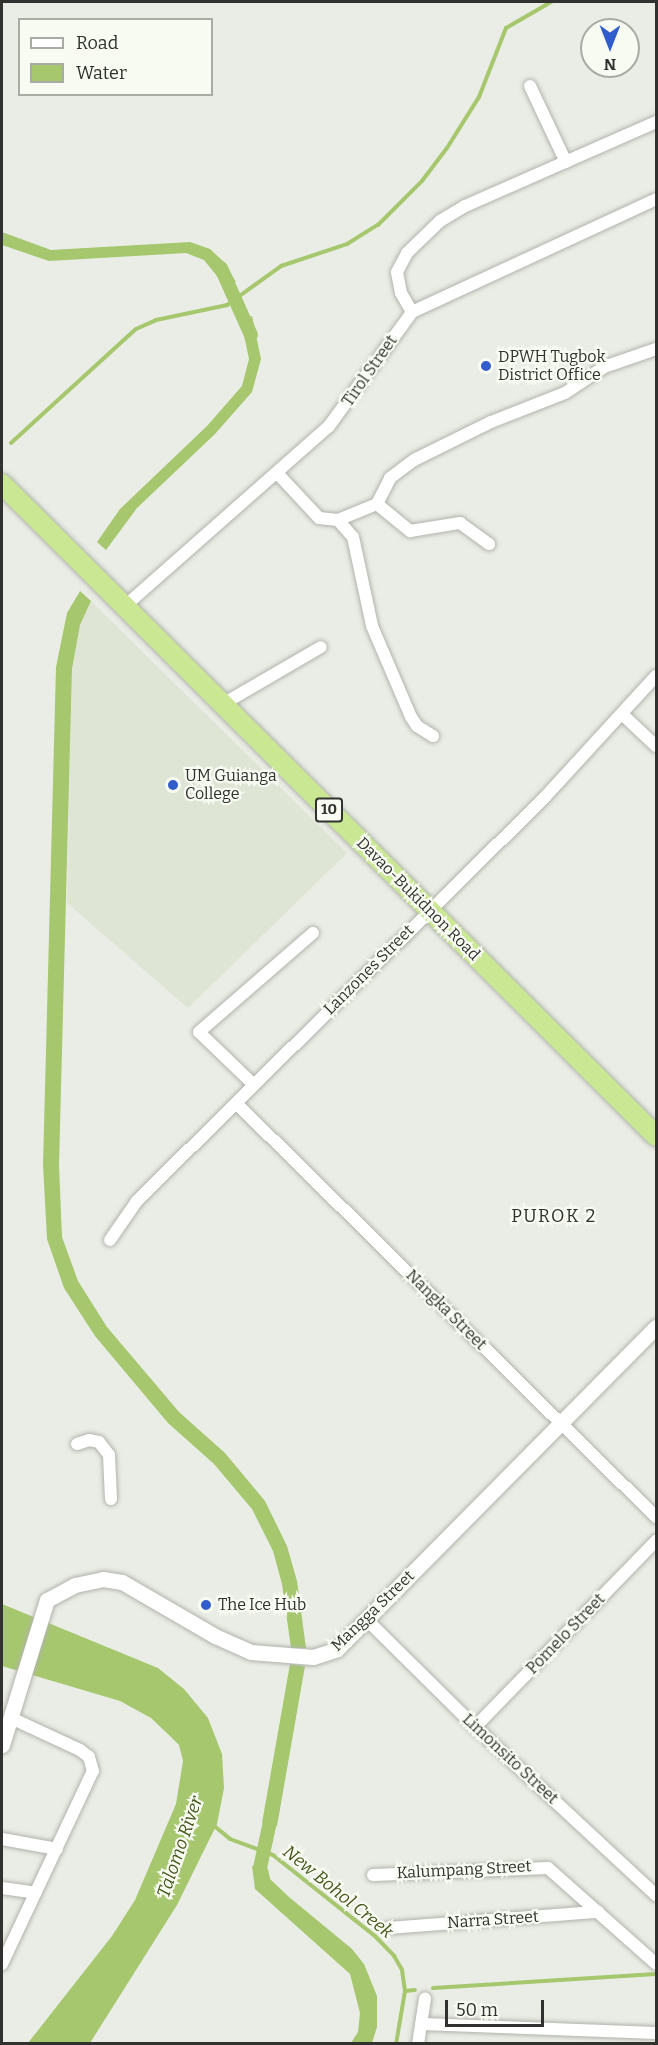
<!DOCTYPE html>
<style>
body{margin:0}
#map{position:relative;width:658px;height:2045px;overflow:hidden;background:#eaede5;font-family:Bitter,serif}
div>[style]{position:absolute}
.built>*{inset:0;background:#dfe5d5}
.water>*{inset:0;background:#a6c76e}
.stream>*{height:4px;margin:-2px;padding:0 2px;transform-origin:2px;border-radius:2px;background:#a6c76e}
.canal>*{height:14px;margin:-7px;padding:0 7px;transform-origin:7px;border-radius:7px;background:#a6c76e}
.roads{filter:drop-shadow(0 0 2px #b1b4ac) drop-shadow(0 0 2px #b1b4ac)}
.minor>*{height:12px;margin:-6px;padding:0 6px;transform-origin:6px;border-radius:6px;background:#fff}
.tertiary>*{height:15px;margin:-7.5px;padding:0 7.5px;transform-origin:7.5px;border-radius:7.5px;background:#fff}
.trunk>*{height:20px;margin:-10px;padding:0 10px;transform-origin:10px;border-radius:10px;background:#cae794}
.dots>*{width:16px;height:16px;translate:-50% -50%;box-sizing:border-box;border:3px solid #f7fbf2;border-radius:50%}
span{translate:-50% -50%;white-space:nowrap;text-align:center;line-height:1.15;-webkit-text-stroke:4.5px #f7fbf2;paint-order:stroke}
.shield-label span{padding:2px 4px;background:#f7fbf2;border:2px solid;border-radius:4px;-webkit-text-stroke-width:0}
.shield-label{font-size:15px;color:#31322f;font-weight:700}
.poi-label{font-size:16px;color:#31322f}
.left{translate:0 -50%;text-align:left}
.street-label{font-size:16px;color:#31322f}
.neighbourhood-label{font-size:18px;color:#31322f;letter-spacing:1.5px}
.water-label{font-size:18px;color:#44581a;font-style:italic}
.frame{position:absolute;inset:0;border:3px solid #31322f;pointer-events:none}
.legend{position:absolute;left:18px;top:18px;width:195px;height:78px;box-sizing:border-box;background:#f7fbf2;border:2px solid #a8aba4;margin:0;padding:8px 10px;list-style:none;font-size:18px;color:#31322f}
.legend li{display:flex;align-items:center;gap:12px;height:30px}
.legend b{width:30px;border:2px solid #a8aba4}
.north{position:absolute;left:580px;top:18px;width:60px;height:60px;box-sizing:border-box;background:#f7fbf2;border:2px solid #a8aba4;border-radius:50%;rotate:180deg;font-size:16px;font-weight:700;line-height:24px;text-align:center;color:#31322f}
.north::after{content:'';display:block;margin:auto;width:21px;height:27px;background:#315ccc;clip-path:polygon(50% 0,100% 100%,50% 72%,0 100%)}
.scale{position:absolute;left:445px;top:2000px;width:99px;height:27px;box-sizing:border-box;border:3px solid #31322f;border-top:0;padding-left:8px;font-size:18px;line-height:21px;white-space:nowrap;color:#31322f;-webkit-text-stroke:4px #f7fbf2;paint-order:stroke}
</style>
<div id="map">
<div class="built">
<div style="clip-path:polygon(91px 601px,347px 853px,188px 1008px,67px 903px,72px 669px,80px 625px)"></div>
</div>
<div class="water">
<div style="clip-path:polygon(2px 232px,51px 250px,190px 242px,210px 249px,224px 262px,236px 282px,225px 286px,204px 260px,186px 253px,49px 261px,2px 245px)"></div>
<div style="clip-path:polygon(252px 316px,261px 359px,252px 392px,215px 434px,137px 508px,106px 550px,97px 542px,120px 509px,207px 426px,242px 386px,249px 359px,241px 321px)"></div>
<div style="clip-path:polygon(80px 591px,91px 601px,80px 625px,72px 669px,59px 1165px,62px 1237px,78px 1281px,107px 1327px,179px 1412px,225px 1453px,265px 1501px,287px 1546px,297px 1581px,306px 1648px,291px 1648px,282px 1584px,273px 1551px,252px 1509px,214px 1464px,168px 1423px,95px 1336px,64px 1288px,47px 1239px,43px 1165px,56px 667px,67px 613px)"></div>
<div style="clip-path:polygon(2px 1604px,158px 1668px,184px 1689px,208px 1718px,222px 1754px,224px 1788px,217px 1824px,177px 1905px,90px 2043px,28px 2043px,112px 1936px,135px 1900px,176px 1804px,183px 1761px,179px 1745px,171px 1737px,151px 1718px,120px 1701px,2px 1666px)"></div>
<div style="clip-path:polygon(290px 1664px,305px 1666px,277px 1826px,262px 1823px)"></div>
<div style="clip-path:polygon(252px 1866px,268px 1869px,270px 1879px,289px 1897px,352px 1949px,364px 1964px,377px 1996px,377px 2027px,372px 2043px,351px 2043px,358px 2032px,360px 2013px,350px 1974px,255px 1889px)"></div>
</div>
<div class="stream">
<div style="left:11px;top:443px;width:169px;rotate:-42.4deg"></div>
<div style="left:136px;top:329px;width:22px;rotate:-24deg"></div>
<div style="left:156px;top:320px;width:73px;rotate:-11.9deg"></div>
<div style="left:227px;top:305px;width:67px;rotate:-35.8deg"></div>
<div style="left:281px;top:266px;width:70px;rotate:-18.4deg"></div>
<div style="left:347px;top:244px;width:36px;rotate:-32deg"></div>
<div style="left:378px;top:225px;width:62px;rotate:-45deg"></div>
<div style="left:422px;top:181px;width:41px;rotate:-52.9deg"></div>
<div style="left:447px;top:148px;width:60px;rotate:-57.9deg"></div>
<div style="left:479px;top:97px;width:74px;rotate:-68.6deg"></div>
<div style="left:506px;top:28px;width:52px;rotate:-30deg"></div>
<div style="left:213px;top:1825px;width:22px;rotate:39deg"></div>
<div style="left:230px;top:1839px;width:46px;rotate:20.4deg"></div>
<div style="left:273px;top:1855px;width:130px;rotate:38.5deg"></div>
<div style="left:375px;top:1936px;width:28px;rotate:46deg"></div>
<div style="left:394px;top:1956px;width:16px;rotate:60deg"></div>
<div style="left:402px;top:1970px;width:21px;rotate:82deg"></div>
<div style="left:405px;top:1991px;width:54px;rotate:99.6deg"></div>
<div style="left:433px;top:1988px;width:223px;rotate:-3.6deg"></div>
<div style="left:405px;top:1991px;width:10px;rotate:-6deg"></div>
</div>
<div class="canal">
<div style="left:221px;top:268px;width:73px;rotate:65.9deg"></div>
<div style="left:264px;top:1885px;width:17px;rotate:-103deg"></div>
<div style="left:260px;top:1868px;width:61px;rotate:-77.8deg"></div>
</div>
<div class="roads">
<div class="minor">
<div style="left:530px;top:86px;width:84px;rotate:64.7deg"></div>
<div style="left:412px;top:312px;width:22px;rotate:-120deg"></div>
<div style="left:401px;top:293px;width:21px;rotate:-101deg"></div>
<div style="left:397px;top:272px;width:21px;rotate:-62deg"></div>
<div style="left:407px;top:253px;width:46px;rotate:-44.1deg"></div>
<div style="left:440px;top:221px;width:29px;rotate:-31deg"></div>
<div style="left:465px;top:206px;width:209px;rotate:-23.7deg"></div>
<div style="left:278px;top:474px;width:60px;rotate:47deg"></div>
<div style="left:319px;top:518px;width:19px;rotate:6deg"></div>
<div style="left:338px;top:520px;width:42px;rotate:-22.3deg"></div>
<div style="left:377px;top:504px;width:43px;rotate:39.3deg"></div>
<div style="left:410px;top:531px;width:51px;rotate:-9.1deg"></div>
<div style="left:460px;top:523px;width:36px;rotate:36deg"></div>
<div style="left:377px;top:504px;width:29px;rotate:-63deg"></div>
<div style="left:390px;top:478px;width:30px;rotate:-37deg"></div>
<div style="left:414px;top:460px;width:86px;rotate:-26.3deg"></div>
<div style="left:491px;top:422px;width:79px;rotate:-21.4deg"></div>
<div style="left:565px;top:393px;width:47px;rotate:-33.7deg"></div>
<div style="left:604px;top:367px;width:55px;rotate:-19.1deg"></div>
<div style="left:338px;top:520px;width:23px;rotate:49deg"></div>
<div style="left:353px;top:537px;width:91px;rotate:77.9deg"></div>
<div style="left:372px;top:626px;width:99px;rotate:66.8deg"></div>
<div style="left:411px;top:717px;width:11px;rotate:56deg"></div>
<div style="left:417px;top:726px;width:19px;rotate:32deg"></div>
<div style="left:125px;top:606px;width:272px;rotate:-41.4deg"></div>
<div style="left:329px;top:426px;width:141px;rotate:-53.9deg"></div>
<div style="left:412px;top:312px;width:269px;rotate:-24.8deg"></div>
<div style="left:223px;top:704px;width:113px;rotate:-30.2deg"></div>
<div style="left:622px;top:714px;width:47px;rotate:43.3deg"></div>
<div style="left:254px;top:1085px;width:76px;rotate:-136.1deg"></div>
<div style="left:199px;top:1032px;width:151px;rotate:-41deg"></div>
<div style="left:236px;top:1103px;width:590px;rotate:44.59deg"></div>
<div style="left:110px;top:1240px;width:47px;rotate:-55.3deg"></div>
<div style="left:137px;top:1201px;width:574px;rotate:-44.72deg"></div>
<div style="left:545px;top:797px;width:164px;rotate:-47.5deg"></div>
<div style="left:77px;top:1444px;width:13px;rotate:-18deg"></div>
<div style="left:89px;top:1440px;width:10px;rotate:11deg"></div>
<div style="left:99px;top:1442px;width:16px;rotate:52deg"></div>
<div style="left:109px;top:1455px;width:44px;rotate:87.4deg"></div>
<div style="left:367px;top:1620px;width:152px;rotate:44.7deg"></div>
<div style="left:475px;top:1727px;width:247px;rotate:42.9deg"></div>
<div style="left:475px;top:1727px;width:260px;rotate:-45.8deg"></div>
<div style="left:2px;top:1839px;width:56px;rotate:10.3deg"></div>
<div style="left:373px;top:1875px;width:175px;rotate:-2.3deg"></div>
<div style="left:548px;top:1868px;width:144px;rotate:41.6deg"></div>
<div style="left:2px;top:1888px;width:34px;rotate:8deg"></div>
<div style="left:388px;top:1928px;width:211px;rotate:-4.4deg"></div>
<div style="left:2px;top:1964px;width:213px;rotate:-64.8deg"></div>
<div style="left:93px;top:1771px;width:15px;rotate:-106deg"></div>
<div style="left:89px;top:1757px;width:11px;rotate:-142deg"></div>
<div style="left:80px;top:1750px;width:76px;rotate:-155.1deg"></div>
<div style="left:423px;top:2024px;width:233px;rotate:2.2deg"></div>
<div style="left:418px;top:2044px;width:46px;rotate:-81.2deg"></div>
</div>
<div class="tertiary">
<div style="left:2px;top:1745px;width:152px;rotate:-72.8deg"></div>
<div style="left:47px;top:1600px;width:32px;rotate:-28deg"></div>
<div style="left:75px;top:1585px;width:29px;rotate:-12deg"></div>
<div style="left:103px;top:1579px;width:19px;rotate:9deg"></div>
<div style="left:122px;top:1582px;width:108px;rotate:30.1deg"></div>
<div style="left:215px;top:1636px;width:39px;rotate:24deg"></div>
<div style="left:251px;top:1652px;width:62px;rotate:4.6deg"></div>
<div style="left:313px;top:1657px;width:25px;rotate:-18deg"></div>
<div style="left:337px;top:1649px;width:453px;rotate:-45.3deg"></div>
</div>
<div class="trunk">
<div style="left:2px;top:484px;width:923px;rotate:44.91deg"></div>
</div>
</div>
<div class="dots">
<div style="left:486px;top:366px;background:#315ccc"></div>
<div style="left:173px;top:785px;background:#315ccc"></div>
<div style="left:206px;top:1605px;background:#315ccc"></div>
</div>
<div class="shield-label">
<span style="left:329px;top:810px">10</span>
</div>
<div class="poi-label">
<span class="left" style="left:498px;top:366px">DPWH Tugbok<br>District Office</span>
<span class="left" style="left:185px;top:785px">UM Guianga<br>College</span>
<span class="left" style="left:218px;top:1605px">The Ice Hub</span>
</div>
<div class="street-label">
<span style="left:370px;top:371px;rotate:-55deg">Tirol Street</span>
<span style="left:418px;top:899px;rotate:45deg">Davao-Bukidnon Road</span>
<span style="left:369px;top:970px;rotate:-45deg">Lanzones Street</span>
<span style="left:446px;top:1310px;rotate:45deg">Nangka Street</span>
<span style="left:373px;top:1611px;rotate:-44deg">Mangga Street</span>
<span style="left:566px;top:1634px;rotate:-46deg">Pomelo Street</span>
<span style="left:510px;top:1759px;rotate:43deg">Limonsito Street</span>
<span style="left:464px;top:1870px;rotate:-3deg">Kalumpang Street</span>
<span style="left:493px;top:1920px;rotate:-4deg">Narra Street</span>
</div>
<div class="neighbourhood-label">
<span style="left:554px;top:1216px">PUROK 2</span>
</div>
<div class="water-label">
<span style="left:180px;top:1847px;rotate:-71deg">Talomo River</span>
<span style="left:338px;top:1892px;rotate:39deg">New Bohol Creek</span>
</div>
<div class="frame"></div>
<ul class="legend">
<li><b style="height:8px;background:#fff"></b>Road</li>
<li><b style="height:16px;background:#a6c76e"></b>Water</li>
</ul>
<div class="north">N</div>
<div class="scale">50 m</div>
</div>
